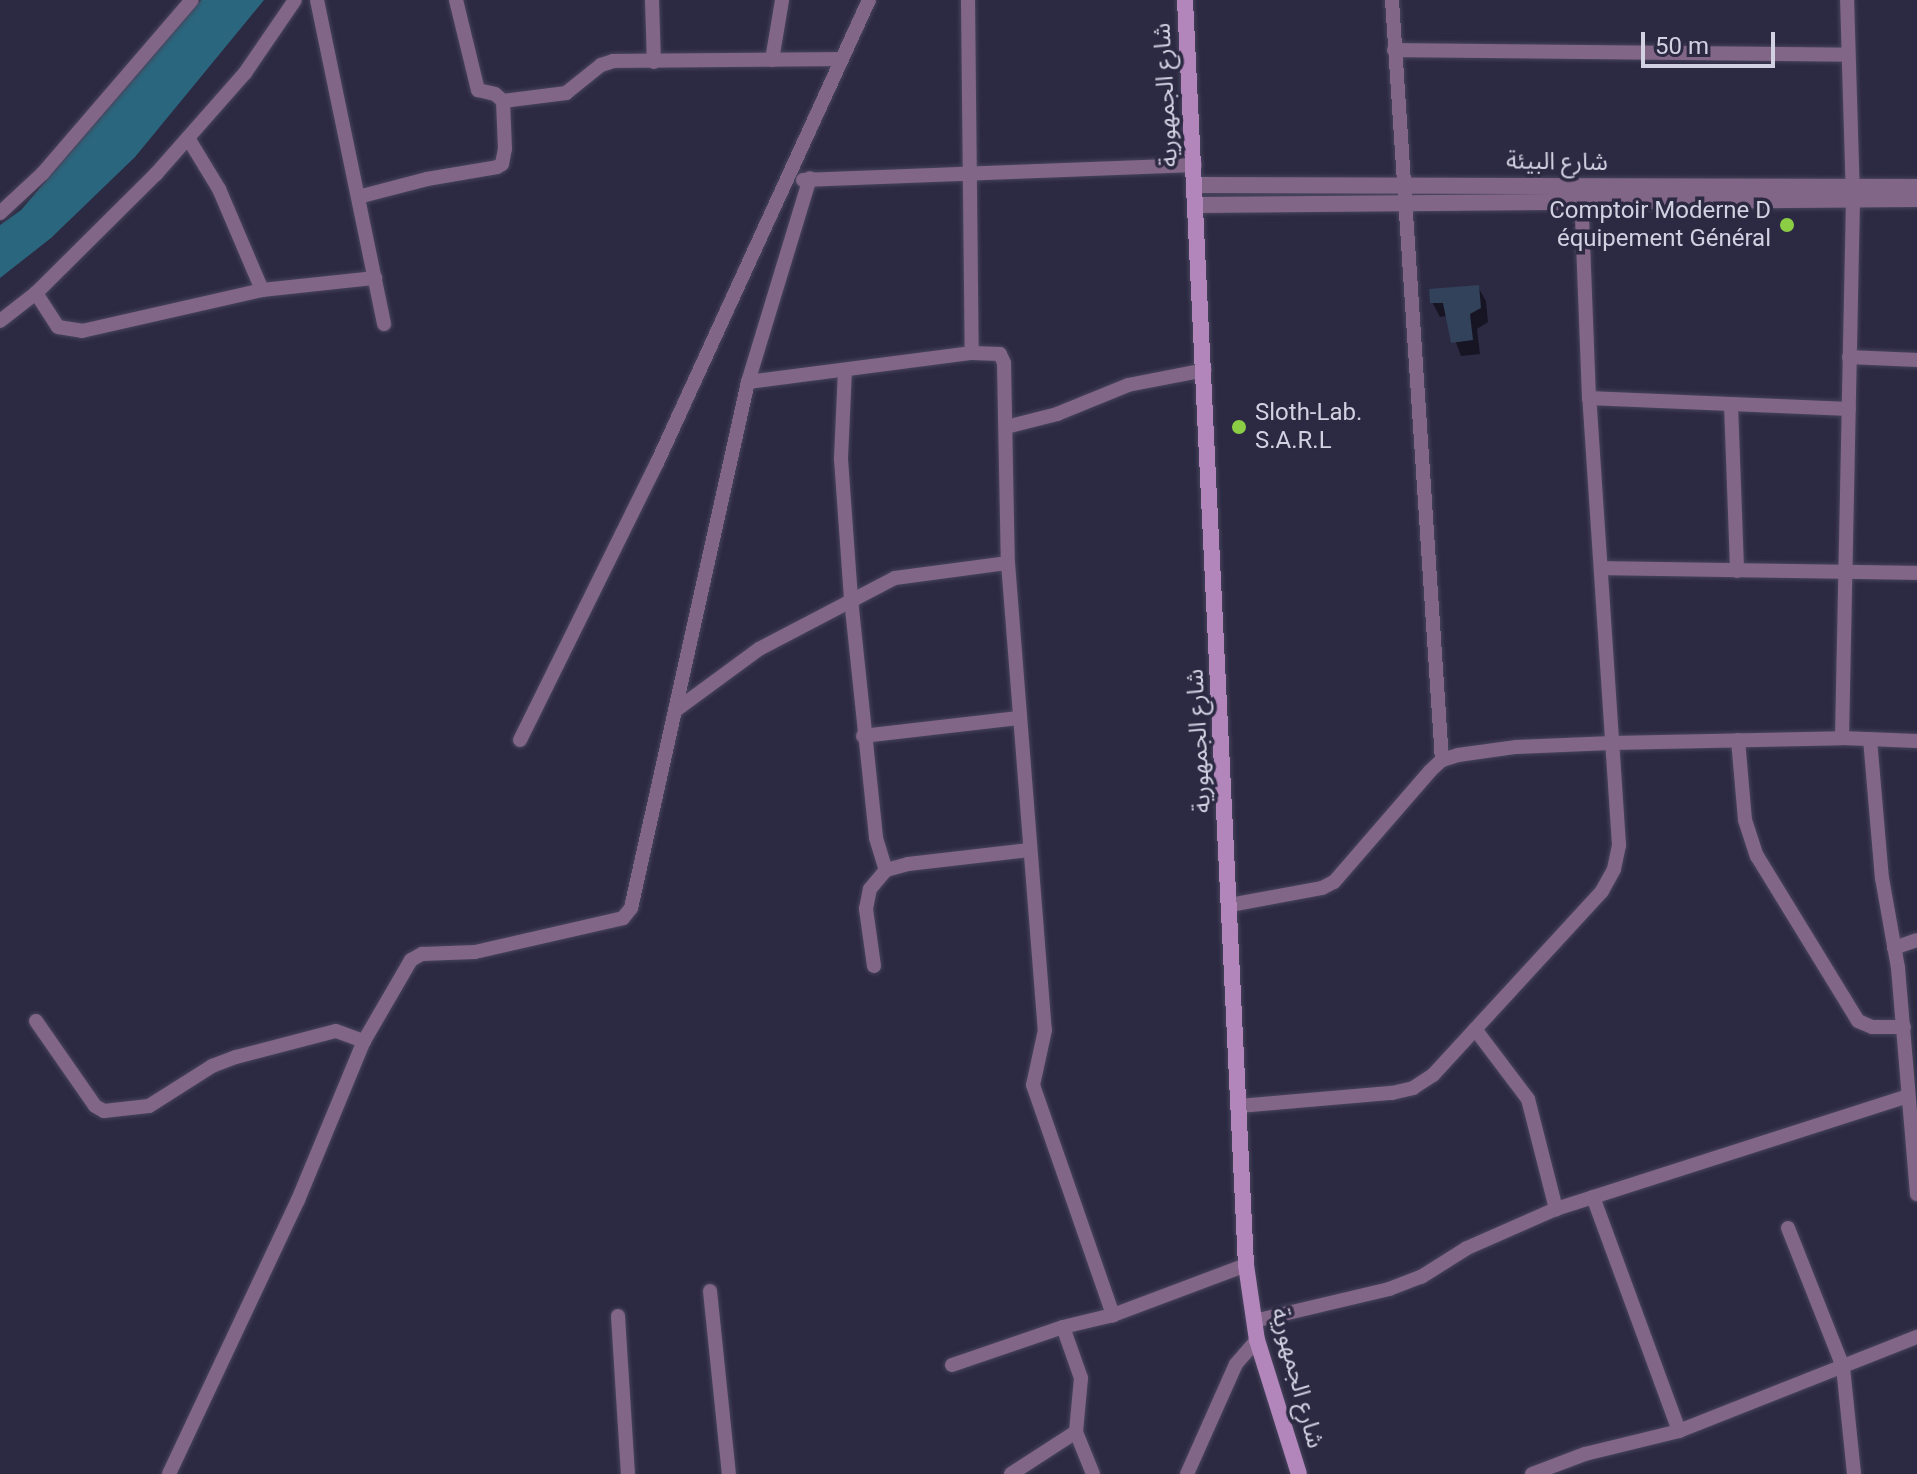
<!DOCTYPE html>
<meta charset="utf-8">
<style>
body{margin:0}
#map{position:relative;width:1917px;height:1474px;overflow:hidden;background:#2c2942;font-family:Roboto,"Noto Sans Arabic",sans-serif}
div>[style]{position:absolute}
.water>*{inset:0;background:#2a677e}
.shadow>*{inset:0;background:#0007}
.building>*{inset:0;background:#32425a}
.roads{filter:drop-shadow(0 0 2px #47445c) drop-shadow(0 0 2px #47445c)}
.minor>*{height:14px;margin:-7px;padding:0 7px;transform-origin:7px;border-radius:7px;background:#826687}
.tertiary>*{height:16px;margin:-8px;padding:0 8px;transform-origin:8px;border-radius:8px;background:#826687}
.secondary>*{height:16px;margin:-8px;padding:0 8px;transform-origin:8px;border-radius:8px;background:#b286bb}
.dots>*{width:22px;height:22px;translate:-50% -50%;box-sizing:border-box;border:4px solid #2c2942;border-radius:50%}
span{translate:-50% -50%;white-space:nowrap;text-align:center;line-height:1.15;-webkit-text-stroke:7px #2c2942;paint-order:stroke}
.street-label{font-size:24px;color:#d2d1e2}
.poi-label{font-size:24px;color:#d2d1e2}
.right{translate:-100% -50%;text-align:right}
.left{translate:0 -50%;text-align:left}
.scale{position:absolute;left:1641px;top:32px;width:134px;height:36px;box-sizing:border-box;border:4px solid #d2d1e2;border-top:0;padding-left:10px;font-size:24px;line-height:28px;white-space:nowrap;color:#d2d1e2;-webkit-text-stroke:6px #2c2942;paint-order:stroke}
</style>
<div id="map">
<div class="water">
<div style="clip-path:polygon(201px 0,264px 0,135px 157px,51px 238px,0 278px,0 225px,21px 210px)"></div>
</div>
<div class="shadow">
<div style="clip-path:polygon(1478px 287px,1486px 301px,1488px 322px,1477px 329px,1480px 354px,1461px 356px,1446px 316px,1440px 317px,1432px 302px)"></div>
</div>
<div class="building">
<div style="clip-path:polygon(1479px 285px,1481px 308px,1470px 314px,1473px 340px,1451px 343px,1443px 303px,1430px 303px,1429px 289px)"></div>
</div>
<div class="roads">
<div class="minor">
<div style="left:317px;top:0;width:331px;rotate:78.3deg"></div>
<div style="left:456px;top:0;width:93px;rotate:76.3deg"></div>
<div style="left:478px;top:90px;width:17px;rotate:13deg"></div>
<div style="left:495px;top:94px;width:11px;rotate:41deg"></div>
<div style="left:503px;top:101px;width:64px;rotate:-7.2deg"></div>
<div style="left:566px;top:93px;width:45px;rotate:-38.7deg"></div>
<div style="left:601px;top:65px;width:13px;rotate:-18deg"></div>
<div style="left:613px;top:61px;width:229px;rotate:-0.5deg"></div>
<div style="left:652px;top:0;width:62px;rotate:88.2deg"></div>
<div style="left:968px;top:0;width:353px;rotate:89.4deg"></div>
<div style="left:1392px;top:0;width:762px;rotate:86.24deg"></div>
<div style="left:1394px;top:50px;width:454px;rotate:0.6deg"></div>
<div style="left:772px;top:60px;width:61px;rotate:-80.5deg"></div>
<div style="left:188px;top:138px;width:60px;rotate:58.7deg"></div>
<div style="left:219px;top:189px;width:110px;rotate:66.9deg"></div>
<div style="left:803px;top:180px;width:392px;rotate:-2.2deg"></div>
<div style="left:358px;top:197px;width:71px;rotate:-14.6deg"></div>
<div style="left:427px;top:179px;width:71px;rotate:-9.7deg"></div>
<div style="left:497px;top:167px;width:6px;rotate:-31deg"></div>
<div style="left:502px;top:164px;width:15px;rotate:-79deg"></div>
<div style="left:505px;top:149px;width:48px;rotate:-92.4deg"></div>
<div style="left:0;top:213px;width:59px;rotate:-42.9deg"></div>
<div style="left:43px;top:173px;width:228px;rotate:-49.3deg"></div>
<div style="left:36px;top:293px;width:40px;rotate:57.1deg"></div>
<div style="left:58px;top:327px;width:24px;rotate:9deg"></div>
<div style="left:82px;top:331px;width:185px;rotate:-12.8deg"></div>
<div style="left:262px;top:290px;width:114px;rotate:-6.1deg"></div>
<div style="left:0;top:321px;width:46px;rotate:-37.9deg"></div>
<div style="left:36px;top:293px;width:169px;rotate:-44.8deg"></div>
<div style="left:156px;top:174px;width:135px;rotate:-48.6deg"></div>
<div style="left:245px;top:73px;width:88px;rotate:-55.6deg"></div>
<div style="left:1849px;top:357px;width:68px;rotate:2.5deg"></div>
<div style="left:845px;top:370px;width:89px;rotate:92.6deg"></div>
<div style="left:841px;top:459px;width:140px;rotate:85.9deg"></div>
<div style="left:851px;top:599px;width:240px;rotate:84deg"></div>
<div style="left:876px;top:838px;width:34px;rotate:73deg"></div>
<div style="left:748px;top:382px;width:226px;rotate:-7.4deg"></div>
<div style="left:972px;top:353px;width:28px;rotate:2deg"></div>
<div style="left:1000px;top:354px;width:10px;rotate:66deg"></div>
<div style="left:1004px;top:363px;width:200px;rotate:88.9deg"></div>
<div style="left:1008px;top:563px;width:468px;rotate:85.5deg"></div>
<div style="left:1045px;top:1030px;width:56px;rotate:102.3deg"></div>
<div style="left:1033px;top:1085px;width:244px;rotate:70.8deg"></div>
<div style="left:1589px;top:398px;width:260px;rotate:2.4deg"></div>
<div style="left:1731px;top:404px;width:167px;rotate:87.9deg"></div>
<div style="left:1006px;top:427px;width:53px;rotate:-14.3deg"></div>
<div style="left:1057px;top:414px;width:77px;rotate:-22.2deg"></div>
<div style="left:1128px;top:385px;width:78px;rotate:-11deg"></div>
<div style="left:1601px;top:568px;width:316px;rotate:0.9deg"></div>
<div style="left:676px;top:710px;width:103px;rotate:-36.3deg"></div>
<div style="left:759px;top:649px;width:153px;rotate:-27.6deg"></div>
<div style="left:895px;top:578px;width:114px;rotate:-7.6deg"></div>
<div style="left:863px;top:736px;width:156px;rotate:-6.6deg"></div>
<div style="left:1842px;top:738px;width:539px;rotate:-88.83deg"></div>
<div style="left:1853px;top:199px;width:199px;rotate:-91.7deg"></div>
<div style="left:1870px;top:739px;width:140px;rotate:85.1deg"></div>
<div style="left:1882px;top:878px;width:91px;rotate:79.9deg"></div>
<div style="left:1898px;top:968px;width:227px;rotate:85.2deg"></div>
<div style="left:520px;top:740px;width:309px;rotate:-63.7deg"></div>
<div style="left:657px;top:463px;width:509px;rotate:-65.4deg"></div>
<div style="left:1738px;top:740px;width:80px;rotate:85deg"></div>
<div style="left:1745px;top:820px;width:38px;rotate:72deg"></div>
<div style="left:1757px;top:856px;width:193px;rotate:58.5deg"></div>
<div style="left:1858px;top:1021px;width:15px;rotate:23deg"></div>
<div style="left:1872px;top:1027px;width:32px"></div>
<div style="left:1230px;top:905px;width:94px;rotate:-10.5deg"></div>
<div style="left:1322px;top:888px;width:13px;rotate:-27deg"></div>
<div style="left:1334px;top:882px;width:147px;rotate:-49.1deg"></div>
<div style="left:1430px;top:771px;width:16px;rotate:-43deg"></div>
<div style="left:1442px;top:760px;width:17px;rotate:-17deg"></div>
<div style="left:1458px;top:755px;width:59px;rotate:-7.9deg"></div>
<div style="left:1516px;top:747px;width:96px;rotate:-2.4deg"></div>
<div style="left:1612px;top:743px;width:230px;rotate:-1.2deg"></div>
<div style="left:1842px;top:738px;width:75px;rotate:2.3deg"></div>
<div style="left:1894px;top:948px;width:24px;rotate:-19deg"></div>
<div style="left:874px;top:966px;width:58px;rotate:-98deg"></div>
<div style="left:866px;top:909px;width:20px;rotate:-79deg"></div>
<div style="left:870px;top:889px;width:25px;rotate:-50deg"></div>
<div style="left:886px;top:870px;width:23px;rotate:-15deg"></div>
<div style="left:908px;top:864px;width:122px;rotate:-6.6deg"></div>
<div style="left:36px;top:1021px;width:103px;rotate:55.2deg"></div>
<div style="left:95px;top:1106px;width:10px;rotate:29deg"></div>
<div style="left:104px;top:1111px;width:45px;rotate:-6.3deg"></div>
<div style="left:149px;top:1106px;width:75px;rotate:-32.4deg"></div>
<div style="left:212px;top:1066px;width:26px;rotate:-21deg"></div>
<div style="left:236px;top:1057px;width:103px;rotate:-14.6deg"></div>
<div style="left:336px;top:1031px;width:30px;rotate:20deg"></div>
<div style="left:1475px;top:1029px;width:88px;rotate:52.9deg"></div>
<div style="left:1528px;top:1099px;width:114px;rotate:75.7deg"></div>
<div style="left:1239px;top:1106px;width:154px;rotate:-4.9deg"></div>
<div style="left:1392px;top:1093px;width:22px;rotate:-13deg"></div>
<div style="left:1413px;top:1088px;width:24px;rotate:-33deg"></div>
<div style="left:1433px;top:1075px;width:250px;rotate:-47.4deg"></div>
<div style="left:1602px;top:891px;width:25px;rotate:-61deg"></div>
<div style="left:1614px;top:869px;width:25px;rotate:-78deg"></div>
<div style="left:1619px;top:845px;width:448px;rotate:-93.8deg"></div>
<div style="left:1589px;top:398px;width:205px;rotate:-92.2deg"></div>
<div style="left:1593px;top:1197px;width:249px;rotate:69.8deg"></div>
<div style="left:1788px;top:1228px;width:149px;rotate:68.4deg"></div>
<div style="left:1843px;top:1367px;width:108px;rotate:84.1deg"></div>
<div style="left:710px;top:1291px;width:184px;rotate:84.1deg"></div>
<div style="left:618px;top:1316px;width:158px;rotate:86.4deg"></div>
<div style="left:1254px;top:1321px;width:139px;rotate:-13.3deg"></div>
<div style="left:1389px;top:1289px;width:34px;rotate:-21deg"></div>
<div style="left:1421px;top:1277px;width:54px;rotate:-32.2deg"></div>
<div style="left:1467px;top:1248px;width:97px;rotate:-23.7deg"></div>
<div style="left:1556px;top:1209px;width:369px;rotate:-17.8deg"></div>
<div style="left:1063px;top:1327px;width:54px;rotate:70.6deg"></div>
<div style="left:1081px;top:1378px;width:54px;rotate:95.3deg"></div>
<div style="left:1076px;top:1432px;width:45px;rotate:68deg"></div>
<div style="left:952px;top:1365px;width:117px;rotate:-18.9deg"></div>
<div style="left:1063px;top:1327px;width:51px;rotate:-13.5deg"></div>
<div style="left:1113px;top:1315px;width:142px;rotate:-20.6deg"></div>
<div style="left:169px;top:1474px;width:303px;rotate:-64.8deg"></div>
<div style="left:298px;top:1200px;width:172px;rotate:-67.5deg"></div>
<div style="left:364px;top:1041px;width:94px;rotate:-59.9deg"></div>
<div style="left:411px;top:960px;width:13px;rotate:-29deg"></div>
<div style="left:422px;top:954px;width:53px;rotate:-2.2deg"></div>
<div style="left:475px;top:952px;width:152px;rotate:-12.9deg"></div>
<div style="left:623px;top:918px;width:13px;rotate:-51deg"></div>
<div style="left:631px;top:908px;width:539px;rotate:-77.46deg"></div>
<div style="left:748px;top:382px;width:213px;rotate:-73.1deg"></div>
<div style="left:1011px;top:1474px;width:77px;rotate:-32.9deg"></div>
<div style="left:1187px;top:1474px;width:120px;rotate:-66deg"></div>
<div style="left:1236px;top:1364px;width:32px;rotate:-49deg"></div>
<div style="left:1532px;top:1474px;width:57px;rotate:-20.7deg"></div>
<div style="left:1585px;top:1454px;width:97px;rotate:-13.7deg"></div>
<div style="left:1679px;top:1431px;width:256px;rotate:-21.6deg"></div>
</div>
<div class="tertiary">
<div style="left:1196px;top:185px;width:721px;rotate:0.16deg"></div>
<div style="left:1197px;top:205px;width:720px;rotate:-0.48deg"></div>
</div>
<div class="secondary">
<div style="left:1185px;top:0;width:1266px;rotate:87.24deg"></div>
<div style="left:1246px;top:1265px;width:76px;rotate:81.7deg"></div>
<div style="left:1257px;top:1340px;width:140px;rotate:72.6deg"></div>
</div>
</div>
<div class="dots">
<div style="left:1787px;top:225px;background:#8bce46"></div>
<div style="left:1239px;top:427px;background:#8bce46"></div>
</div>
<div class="street-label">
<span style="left:1166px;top:95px;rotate:-93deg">شارع الجمهورية</span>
<span style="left:1557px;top:162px;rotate:1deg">شارع البيئة</span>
<span style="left:1199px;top:741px;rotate:-93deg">شارع الجمهورية</span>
<span style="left:1297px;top:1378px;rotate:75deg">شارع الجمهورية</span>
</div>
<div class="poi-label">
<span class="right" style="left:1771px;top:225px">Comptoir Moderne D<br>équipement Général</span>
<span class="left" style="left:1255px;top:427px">Sloth-Lab.<br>S.A.R.L</span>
</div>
<div class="scale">50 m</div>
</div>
